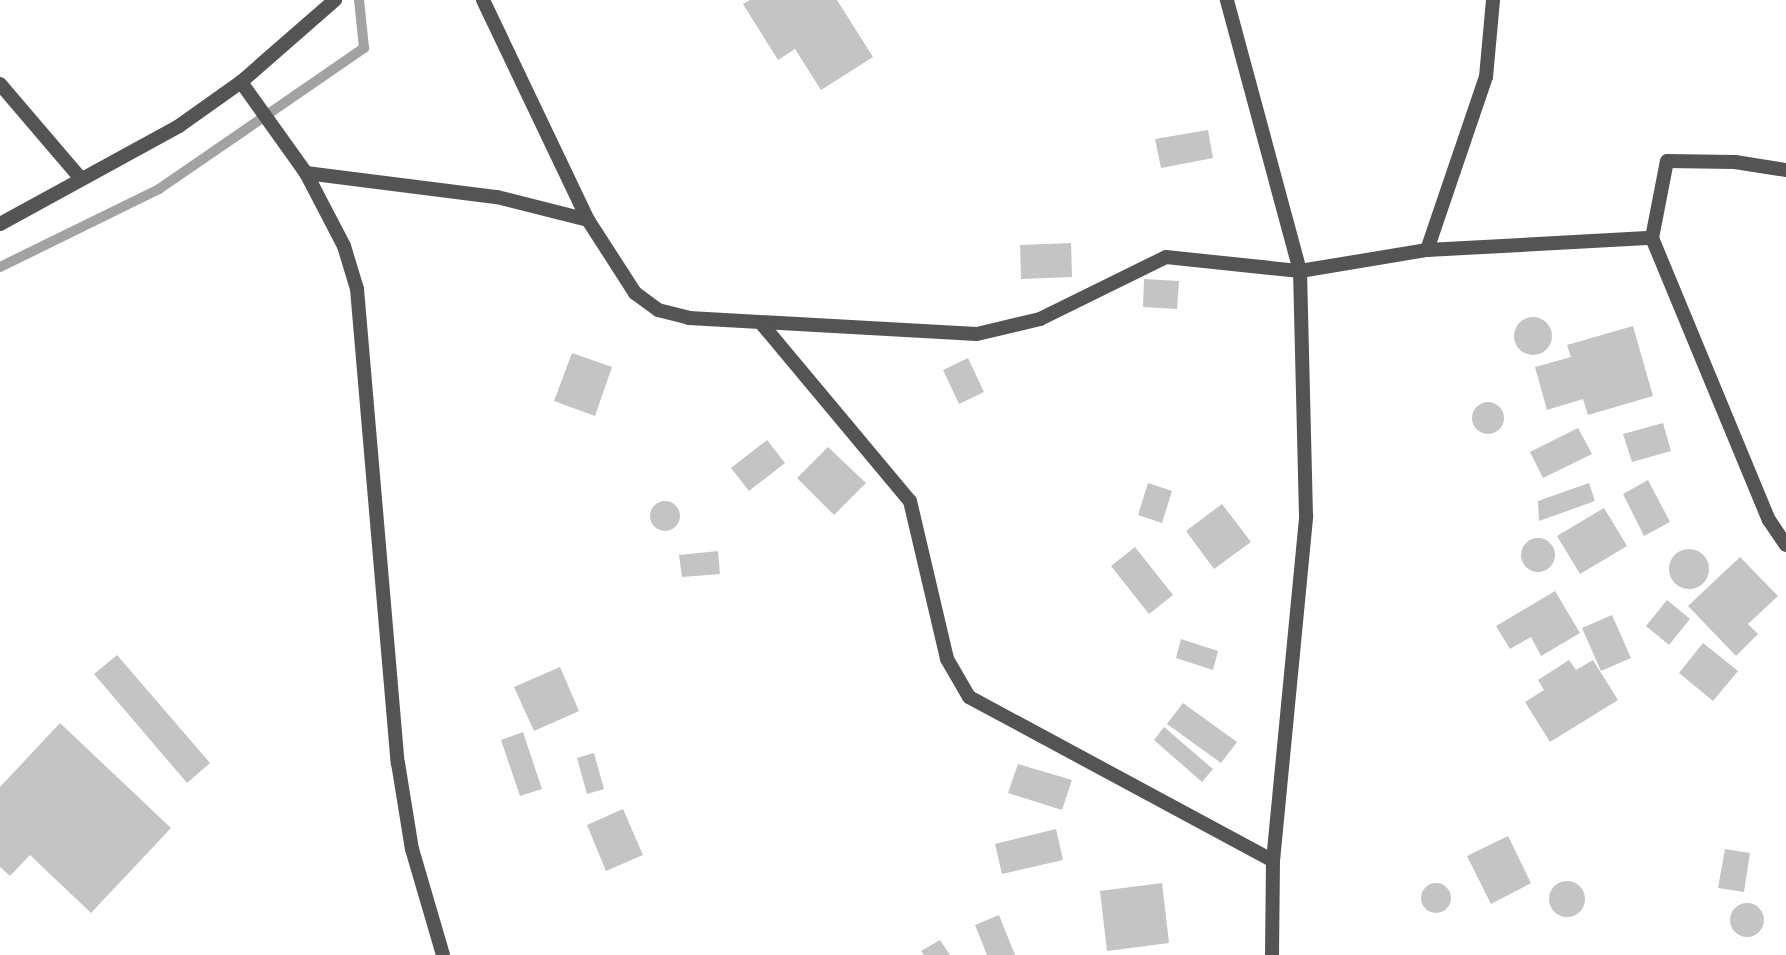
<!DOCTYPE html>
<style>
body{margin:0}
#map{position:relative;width:1786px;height:955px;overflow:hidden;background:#fff;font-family:Overpass,sans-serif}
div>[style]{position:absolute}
.stream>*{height:10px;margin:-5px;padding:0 5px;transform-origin:5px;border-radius:5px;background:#a2a2a2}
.building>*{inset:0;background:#c4c4c4}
.round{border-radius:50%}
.minor>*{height:14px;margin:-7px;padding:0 7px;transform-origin:7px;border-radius:7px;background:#545454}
.tertiary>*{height:14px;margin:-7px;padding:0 7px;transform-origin:7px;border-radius:7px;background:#545454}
span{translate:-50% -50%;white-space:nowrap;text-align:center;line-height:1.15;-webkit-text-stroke:5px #fff;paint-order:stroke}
</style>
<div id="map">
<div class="stream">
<div style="left:0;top:267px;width:177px;rotate:-26.1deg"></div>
<div style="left:159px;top:189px;width:249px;rotate:-34.5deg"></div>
<div style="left:364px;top:48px;width:48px;rotate:-95.9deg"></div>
</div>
<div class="building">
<div style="clip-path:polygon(750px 0,837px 0,873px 57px,821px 90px,795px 49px,778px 60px,743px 4px)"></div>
<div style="clip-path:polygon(1208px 130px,1213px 158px,1161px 168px,1155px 139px)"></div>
<div style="clip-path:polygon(1071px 243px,1072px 277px,1021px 279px,1020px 245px)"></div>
<div style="clip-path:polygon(1144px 279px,1179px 281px,1177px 309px,1143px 307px)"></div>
<div class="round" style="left:1514px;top:317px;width:38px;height:38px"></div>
<div style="clip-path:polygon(1633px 326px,1653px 396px,1588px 415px,1583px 399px,1547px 410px,1535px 367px,1571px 357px,1567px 345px)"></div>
<div style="clip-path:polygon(572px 353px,612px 367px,595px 416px,554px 401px)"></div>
<div style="clip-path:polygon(968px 358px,984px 392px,959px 404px,943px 370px)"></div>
<div class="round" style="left:1472px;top:402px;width:32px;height:32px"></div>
<div style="clip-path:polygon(1663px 423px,1671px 451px,1632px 462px,1623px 434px)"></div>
<div style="clip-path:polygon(1578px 428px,1592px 454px,1543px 478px,1530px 452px)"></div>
<div style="clip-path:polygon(767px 440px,785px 463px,749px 491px,731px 468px)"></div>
<div style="clip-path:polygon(828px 447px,866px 483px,834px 515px,797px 478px)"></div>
<div style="clip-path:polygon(1648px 480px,1670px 522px,1644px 536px,1623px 494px)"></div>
<div style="clip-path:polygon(1148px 483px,1172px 491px,1162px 523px,1138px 515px)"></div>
<div style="clip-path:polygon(1589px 483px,1595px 501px,1539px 521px,1538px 501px)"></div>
<div class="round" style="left:650px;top:501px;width:30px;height:30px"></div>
<div style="clip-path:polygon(1222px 504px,1251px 542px,1214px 569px,1186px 531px)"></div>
<div style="clip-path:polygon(1604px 508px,1627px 546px,1580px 574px,1557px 536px)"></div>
<div class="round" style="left:1521px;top:538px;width:34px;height:34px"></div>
<div style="clip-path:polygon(1135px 547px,1173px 595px,1149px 614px,1111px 566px)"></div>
<div class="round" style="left:1669px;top:549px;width:40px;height:40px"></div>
<div style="clip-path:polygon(718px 551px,720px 574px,682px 577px,679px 555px)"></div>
<div style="clip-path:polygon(1740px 557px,1778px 596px,1748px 624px,1758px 634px,1736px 656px,1688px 606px)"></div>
<div style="clip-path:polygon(1555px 591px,1580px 633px,1541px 656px,1531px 637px,1510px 649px,1496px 626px)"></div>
<div style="clip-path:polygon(1667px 600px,1690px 619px,1669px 645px,1646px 626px)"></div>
<div style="clip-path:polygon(1612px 615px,1631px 658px,1601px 671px,1582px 628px)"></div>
<div style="clip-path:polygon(1181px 639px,1218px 651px,1213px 670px,1176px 658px)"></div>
<div style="clip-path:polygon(1703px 643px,1738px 671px,1713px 701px,1679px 673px)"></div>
<div style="clip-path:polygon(117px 655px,210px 763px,187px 783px,94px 674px)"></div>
<div style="clip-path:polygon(1569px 660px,1576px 670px,1593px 660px,1618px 700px,1550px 742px,1525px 702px,1544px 690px,1538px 680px)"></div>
<div style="clip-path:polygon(560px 667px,579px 711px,534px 731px,514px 687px)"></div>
<div style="clip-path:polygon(1183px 703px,1237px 742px,1221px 763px,1167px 724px)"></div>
<div style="clip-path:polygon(60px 723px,171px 828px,91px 913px,30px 855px,10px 876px,0 867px,0 787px)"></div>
<div style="clip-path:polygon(1164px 727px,1213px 769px,1202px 782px,1154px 740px)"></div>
<div style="clip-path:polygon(523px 732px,542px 789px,520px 796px,501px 740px)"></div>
<div style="clip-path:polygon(594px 753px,604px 789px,587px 794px,577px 758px)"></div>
<div style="clip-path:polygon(1018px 764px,1072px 780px,1062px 810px,1008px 793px)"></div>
<div style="clip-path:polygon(623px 809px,643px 855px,606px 871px,587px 825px)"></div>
<div style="clip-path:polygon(1056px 829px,1063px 860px,1002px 874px,995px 844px)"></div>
<div style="clip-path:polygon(1508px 836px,1531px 883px,1491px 904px,1467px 856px)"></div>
<div style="clip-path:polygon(1725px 849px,1750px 853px,1744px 892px,1718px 888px)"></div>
<div class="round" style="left:1549px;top:881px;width:36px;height:36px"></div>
<div class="round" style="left:1421px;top:883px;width:30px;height:30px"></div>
<div style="clip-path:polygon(1162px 883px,1169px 943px,1107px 951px,1100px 891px)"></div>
<div class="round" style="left:1730px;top:903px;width:34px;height:34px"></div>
<div style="clip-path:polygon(999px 915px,1015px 955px,987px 955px,975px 925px)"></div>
<div style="clip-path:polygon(940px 940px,950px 955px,924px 955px,921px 951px)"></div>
</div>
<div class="minor">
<div style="left:483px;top:0;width:244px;rotate:64.5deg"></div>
<div style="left:241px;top:82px;width:112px;rotate:54.5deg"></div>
<div style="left:306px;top:173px;width:82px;rotate:62.5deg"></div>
<div style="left:344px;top:246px;width:45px;rotate:73.2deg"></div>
<div style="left:357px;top:289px;width:476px;rotate:85.1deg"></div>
<div style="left:398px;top:763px;width:87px;rotate:80.8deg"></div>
<div style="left:412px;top:849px;width:110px;rotate:73.7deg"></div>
<div style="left:0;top:84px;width:125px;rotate:49.5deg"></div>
<div style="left:306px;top:173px;width:193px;rotate:7.2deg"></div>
<div style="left:497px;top:197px;width:94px;rotate:14.2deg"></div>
<div style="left:588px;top:220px;width:87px;rotate:57.2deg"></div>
<div style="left:635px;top:293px;width:29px;rotate:36deg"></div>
<div style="left:658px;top:310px;width:32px;rotate:14deg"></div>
<div style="left:689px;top:318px;width:288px;rotate:3.2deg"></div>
<div style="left:977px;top:334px;width:65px;rotate:-13.4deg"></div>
<div style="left:1040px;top:319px;width:140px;rotate:-26.2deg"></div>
<div style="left:1166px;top:257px;width:135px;rotate:6deg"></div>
<div style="left:1300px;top:271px;width:281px;rotate:-105.1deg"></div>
<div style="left:1652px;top:238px;width:305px;rotate:67.5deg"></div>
<div style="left:1769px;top:520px;width:30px;rotate:56deg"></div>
<div style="left:1427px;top:250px;width:225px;rotate:-3.1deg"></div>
<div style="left:1652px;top:238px;width:78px;rotate:-79deg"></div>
<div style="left:1667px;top:161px;width:68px;rotate:0.8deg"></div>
<div style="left:1735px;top:162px;width:52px;rotate:8.9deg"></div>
<div style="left:761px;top:323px;width:232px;rotate:50.1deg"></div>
<div style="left:910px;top:501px;width:162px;rotate:76.8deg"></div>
<div style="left:947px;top:659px;width:44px;rotate:59.9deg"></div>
<div style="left:969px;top:697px;width:345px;rotate:28.3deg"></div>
<div style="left:1272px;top:955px;width:94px;rotate:-89.4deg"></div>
<div style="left:1273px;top:861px;width:347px;rotate:-84.5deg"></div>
<div style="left:1306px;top:516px;width:245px;rotate:-91.4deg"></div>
<div style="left:1300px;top:271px;width:129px;rotate:-9.4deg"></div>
<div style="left:1427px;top:250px;width:183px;rotate:-71.2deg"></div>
<div style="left:1486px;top:77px;width:77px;rotate:-84.8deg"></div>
</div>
<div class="tertiary">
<div style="left:0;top:224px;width:204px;rotate:-28.7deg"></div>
<div style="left:179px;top:126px;width:76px;rotate:-35.4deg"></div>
<div style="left:241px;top:82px;width:125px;rotate:-41.1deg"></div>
</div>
</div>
